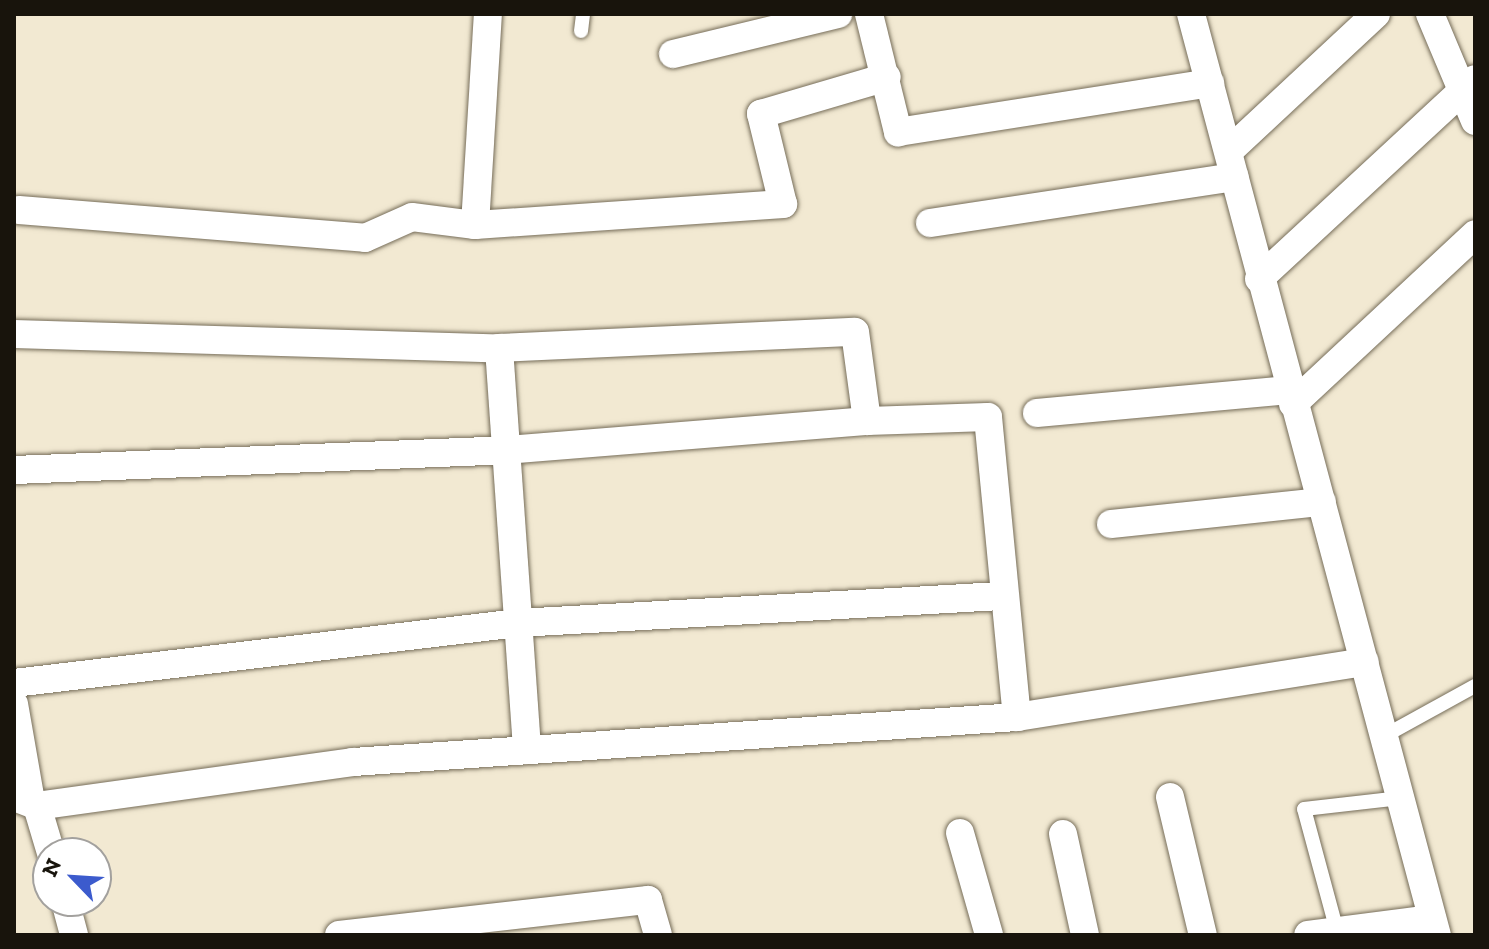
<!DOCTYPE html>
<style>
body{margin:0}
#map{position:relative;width:1489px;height:949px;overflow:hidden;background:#f2e9d2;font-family:"Zilla Slab",serif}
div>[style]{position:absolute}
.roads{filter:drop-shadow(0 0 2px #766d59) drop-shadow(0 0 2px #766d59)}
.service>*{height:14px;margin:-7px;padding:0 7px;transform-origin:7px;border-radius:7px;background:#fff}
.minor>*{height:28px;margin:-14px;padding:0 14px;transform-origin:14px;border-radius:14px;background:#fff}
span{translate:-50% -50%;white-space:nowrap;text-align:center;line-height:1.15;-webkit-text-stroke:7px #fff;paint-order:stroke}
.frame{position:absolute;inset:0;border:16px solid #18140c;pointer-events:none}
.north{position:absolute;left:32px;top:837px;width:80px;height:80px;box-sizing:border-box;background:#fff;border:2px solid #a3a19e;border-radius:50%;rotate:295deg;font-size:22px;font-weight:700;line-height:32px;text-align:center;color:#18140c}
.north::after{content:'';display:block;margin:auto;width:28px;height:36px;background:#3c5bcd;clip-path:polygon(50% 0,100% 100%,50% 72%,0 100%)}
</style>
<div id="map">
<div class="roads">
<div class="service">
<div style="left:581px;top:31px;width:17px;rotate:-83deg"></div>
<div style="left:1386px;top:735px;width:102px;rotate:-28.8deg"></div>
<div style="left:1337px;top:931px;width:126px;rotate:-105.1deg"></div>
<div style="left:1304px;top:809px;width:97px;rotate:-6.5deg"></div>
</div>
<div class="minor">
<div style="left:869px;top:14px;width:122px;rotate:76.2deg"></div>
<div style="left:898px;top:132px;width:316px;rotate:-8.9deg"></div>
<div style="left:1191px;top:14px;width:953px;rotate:75.05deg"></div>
<div style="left:1430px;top:14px;width:116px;rotate:67.2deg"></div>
<div style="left:673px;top:54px;width:170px;rotate:-13.6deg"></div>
<div style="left:1229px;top:151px;width:201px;rotate:-43deg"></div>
<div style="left:19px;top:210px;width:347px;rotate:4.6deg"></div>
<div style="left:365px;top:238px;width:51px;rotate:-24.1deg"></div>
<div style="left:412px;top:217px;width:64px;rotate:7.2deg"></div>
<div style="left:475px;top:225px;width:309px;rotate:-3.9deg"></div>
<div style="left:783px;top:204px;width:93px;rotate:-103.7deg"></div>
<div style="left:761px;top:114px;width:131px;rotate:-16.4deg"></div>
<div style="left:930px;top:223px;width:308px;rotate:-8.6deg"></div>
<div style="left:475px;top:225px;width:211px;rotate:-86.5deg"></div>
<div style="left:1259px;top:279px;width:294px;rotate:-42.8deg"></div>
<div style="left:14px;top:334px;width:485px;rotate:1.7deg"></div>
<div style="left:499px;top:348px;width:356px;rotate:-2.6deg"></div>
<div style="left:855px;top:332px;width:90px;rotate:82.3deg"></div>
<div style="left:867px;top:421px;width:121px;rotate:-1.9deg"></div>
<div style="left:988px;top:417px;width:301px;rotate:84.5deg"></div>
<div style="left:499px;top:348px;width:403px;rotate:86deg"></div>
<div style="left:1293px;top:404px;width:249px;rotate:-43deg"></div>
<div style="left:1037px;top:413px;width:253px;rotate:-5.2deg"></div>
<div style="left:14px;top:470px;width:492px;rotate:-2.3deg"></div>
<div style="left:506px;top:450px;width:362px;rotate:-4.6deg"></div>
<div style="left:1111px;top:524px;width:212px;rotate:-6deg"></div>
<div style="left:14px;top:683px;width:508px;rotate:-6.79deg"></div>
<div style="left:518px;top:623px;width:487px;rotate:-3.2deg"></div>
<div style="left:14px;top:704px;width:98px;rotate:80.1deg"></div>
<div style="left:14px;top:797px;width:25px;rotate:21deg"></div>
<div style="left:37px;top:806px;width:319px;rotate:-7.9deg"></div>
<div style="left:353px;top:762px;width:666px;rotate:-3.88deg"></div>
<div style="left:1017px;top:717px;width:352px;rotate:-9deg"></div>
<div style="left:1170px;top:797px;width:142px;rotate:76.6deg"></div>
<div style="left:37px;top:806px;width:49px;rotate:73.4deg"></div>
<div style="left:960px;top:833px;width:106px;rotate:74.1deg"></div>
<div style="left:1063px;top:834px;width:103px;rotate:77.7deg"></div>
<div style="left:65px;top:901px;width:35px;rotate:75deg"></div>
<div style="left:339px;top:935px;width:311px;rotate:-6.5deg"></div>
<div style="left:648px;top:900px;width:36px;rotate:74deg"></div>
<div style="left:1308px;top:935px;width:125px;rotate:-7.4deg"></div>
</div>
</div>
<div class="frame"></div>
<div class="north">N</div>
</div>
